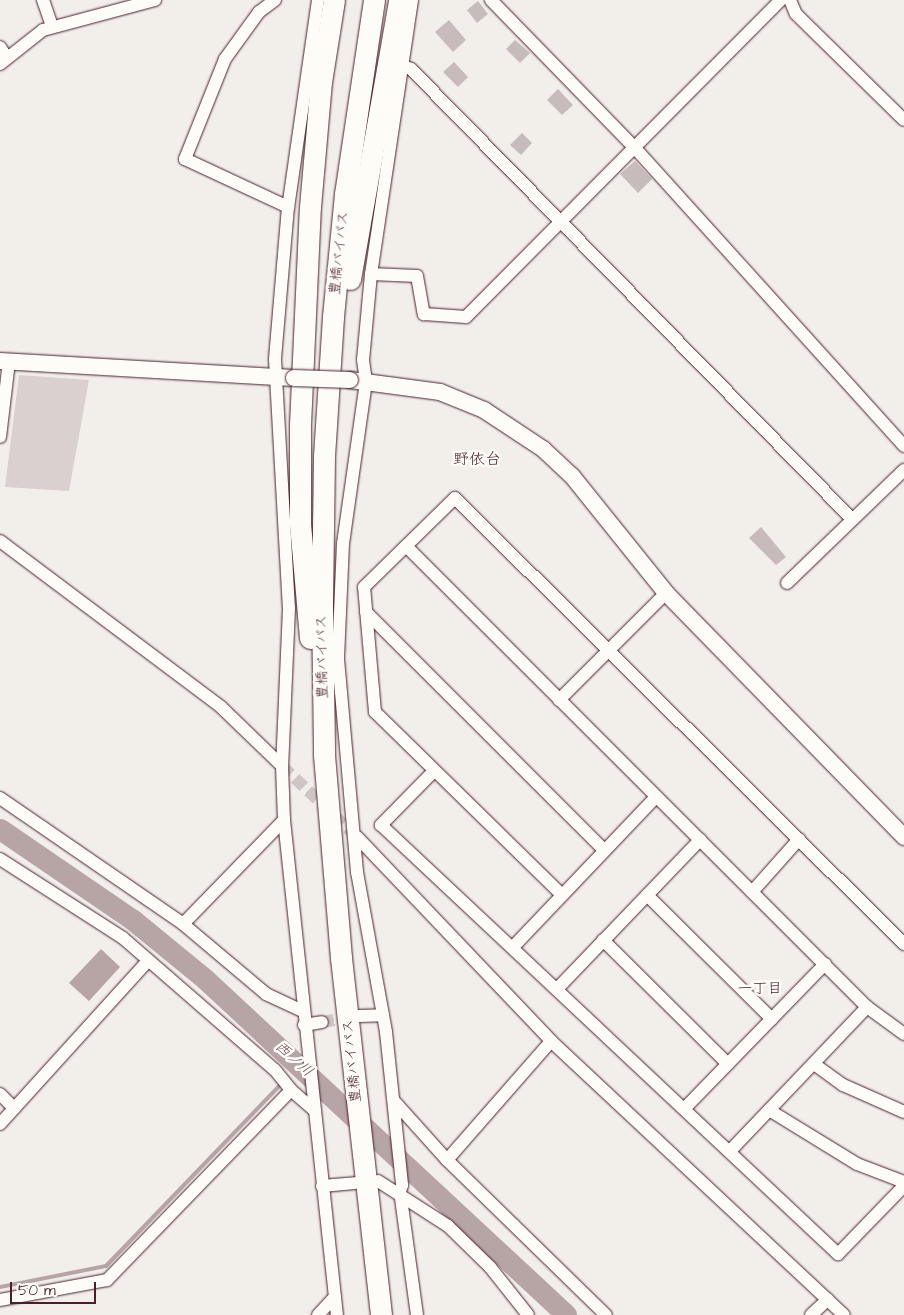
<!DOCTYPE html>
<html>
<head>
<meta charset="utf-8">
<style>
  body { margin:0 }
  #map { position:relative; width:904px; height:1315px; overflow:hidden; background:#f2efeb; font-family:"Architects Daughter","Klee One",sans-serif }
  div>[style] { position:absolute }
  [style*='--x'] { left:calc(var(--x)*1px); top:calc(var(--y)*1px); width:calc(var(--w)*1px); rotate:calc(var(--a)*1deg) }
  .green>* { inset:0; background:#d9d0cf }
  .water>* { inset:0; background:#b7a5a6 }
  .stream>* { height:4px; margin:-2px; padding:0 2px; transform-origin:2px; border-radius:2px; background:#b7a5a6 }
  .river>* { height:21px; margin:-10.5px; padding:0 10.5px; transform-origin:10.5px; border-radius:10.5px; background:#b7a5a6 }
  .building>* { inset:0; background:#c8bbbb }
  .minor-tunnel>* { height:12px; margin-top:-6px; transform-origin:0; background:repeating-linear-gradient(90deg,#d0c5c5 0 12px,transparent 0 18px) }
  .roads { filter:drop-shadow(0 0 1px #4a1f2b) drop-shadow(0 0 1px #4a1f2b) }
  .minor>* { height:12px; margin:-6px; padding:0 6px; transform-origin:6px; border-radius:6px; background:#fdfcf7 }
  .tertiary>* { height:16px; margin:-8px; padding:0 8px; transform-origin:8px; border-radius:8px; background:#fdfcf7 }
  .trunk>* { height:21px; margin:-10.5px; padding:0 10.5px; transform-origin:10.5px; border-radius:10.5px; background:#fdfcf7 }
  .bridges { filter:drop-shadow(0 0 1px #4a1f2b) drop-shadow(0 0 1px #4a1f2b) }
  .tertiary-bridge>* { height:16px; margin:-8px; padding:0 8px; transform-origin:8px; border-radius:8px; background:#fdfcf7 }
  span { translate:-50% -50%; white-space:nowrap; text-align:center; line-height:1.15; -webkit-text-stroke:5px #fdfcf7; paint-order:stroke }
  .street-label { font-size:14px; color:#4a1f2b }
  .neighbourhood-label { font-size:15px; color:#4a1f2b }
  .water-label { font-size:15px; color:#704e56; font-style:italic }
  .quarter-label { font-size:16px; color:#4a1f2b }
  .scale { position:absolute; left:10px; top:1282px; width:86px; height:22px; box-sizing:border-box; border:2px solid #4a1f2b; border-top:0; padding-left:6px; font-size:15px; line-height:18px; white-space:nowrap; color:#4a1f2b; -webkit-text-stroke:4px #fdfcf7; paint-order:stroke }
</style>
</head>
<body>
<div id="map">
  <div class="green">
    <div style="clip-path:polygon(19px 375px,89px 380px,69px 491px,5px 487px)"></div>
  </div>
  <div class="water">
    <div style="clip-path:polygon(101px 949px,120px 967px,89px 1001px,69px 983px)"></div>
  </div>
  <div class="stream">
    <div style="--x:0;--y:1287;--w:108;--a:-11.2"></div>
    <div style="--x:106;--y:1266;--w:250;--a:-46.1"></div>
  </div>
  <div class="river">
    <div style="--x:0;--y:829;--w:161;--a:34.4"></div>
    <div style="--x:133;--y:920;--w:93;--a:39.3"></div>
    <div style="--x:205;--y:979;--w:493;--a:42.9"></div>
  </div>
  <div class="building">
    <div style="clip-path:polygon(478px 1px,488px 14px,477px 23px,467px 10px)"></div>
    <div style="clip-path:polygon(449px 20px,466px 40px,453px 52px,435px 32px)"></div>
    <div style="clip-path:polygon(515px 40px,530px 53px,520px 63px,506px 49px)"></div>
    <div style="clip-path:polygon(454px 62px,468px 77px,458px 87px,443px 72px)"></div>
    <div style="clip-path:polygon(558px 89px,573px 105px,562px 115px,547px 100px)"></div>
    <div style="clip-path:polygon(522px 133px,532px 143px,521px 155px,510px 145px)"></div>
    <div style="clip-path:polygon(635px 161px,652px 179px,638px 193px,620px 174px)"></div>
    <div style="clip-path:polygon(761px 527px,786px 557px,776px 565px,749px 538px)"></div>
  </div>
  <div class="minor-tunnel">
    <div style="--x:282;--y:766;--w:103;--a:43.4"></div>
    <div style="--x:322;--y:1022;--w:32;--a:-9"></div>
  </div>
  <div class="roads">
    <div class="minor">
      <div style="--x:43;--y:0;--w:28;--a:71"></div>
      <div style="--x:275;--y:0;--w:20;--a:143"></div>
      <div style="--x:259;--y:12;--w:58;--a:125.9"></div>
      <div style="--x:225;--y:59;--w:108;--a:111.8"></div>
      <div style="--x:185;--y:159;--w:114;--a:25"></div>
      <div style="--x:318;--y:0;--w:209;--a:98.2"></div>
      <div style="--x:288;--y:207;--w:153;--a:94.9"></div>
      <div style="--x:275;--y:359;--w:249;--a:86.8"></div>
      <div style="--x:289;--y:608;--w:158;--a:92.5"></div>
      <div style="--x:282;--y:766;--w:54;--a:87.9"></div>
      <div style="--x:284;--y:820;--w:498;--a:83.9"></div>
      <div style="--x:412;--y:0;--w:277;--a:98.5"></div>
      <div style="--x:371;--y:274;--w:86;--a:95.3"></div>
      <div style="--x:363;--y:360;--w:22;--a:82"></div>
      <div style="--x:366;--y:382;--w:163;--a:98.1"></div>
      <div style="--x:343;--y:543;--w:116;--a:92.5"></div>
      <div style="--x:338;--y:659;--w:214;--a:84.9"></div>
      <div style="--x:357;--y:872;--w:163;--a:79.7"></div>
      <div style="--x:386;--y:1032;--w:154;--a:84"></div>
      <div style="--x:402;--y:1185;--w:6;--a:108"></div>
      <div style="--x:400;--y:1191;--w:125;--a:82.2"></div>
      <div style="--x:491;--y:0;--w:205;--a:45.8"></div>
      <div style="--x:634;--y:147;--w:403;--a:47.9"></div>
      <div style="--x:790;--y:0;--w:15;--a:67"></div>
      <div style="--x:796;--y:14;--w:151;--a:44.5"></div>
      <div style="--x:0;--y:47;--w:13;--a:58"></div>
      <div style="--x:0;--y:64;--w:55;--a:-38.3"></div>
      <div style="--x:43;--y:30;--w:116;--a:-15"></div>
      <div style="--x:400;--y:65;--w:12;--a:20"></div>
      <div style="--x:411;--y:69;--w:630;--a:45.58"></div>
      <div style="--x:371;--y:274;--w:46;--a:2.5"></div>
      <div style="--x:417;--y:276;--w:39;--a:80"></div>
      <div style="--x:424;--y:314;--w:42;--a:4.1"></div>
      <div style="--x:466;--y:317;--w:447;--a:-45.2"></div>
      <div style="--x:0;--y:437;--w:76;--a:-83.2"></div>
      <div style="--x:0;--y:541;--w:276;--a:36.9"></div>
      <div style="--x:221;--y:707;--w:85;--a:44"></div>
      <div style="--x:406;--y:546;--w:652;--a:45"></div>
      <div style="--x:867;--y:1007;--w:46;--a:36.1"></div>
      <div style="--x:787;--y:583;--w:163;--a:-44"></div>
      <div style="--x:366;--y:612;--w:337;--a:45"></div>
      <div style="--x:559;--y:700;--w:151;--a:-45"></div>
      <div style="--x:434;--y:771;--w:76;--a:134.5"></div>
      <div style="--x:381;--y:825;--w:627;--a:43.19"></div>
      <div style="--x:838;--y:1254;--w:95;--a:-45.9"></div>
      <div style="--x:0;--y:798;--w:222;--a:34.5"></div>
      <div style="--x:183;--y:924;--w:109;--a:40.1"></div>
      <div style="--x:266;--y:994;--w:40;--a:25"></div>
      <div style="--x:357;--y:837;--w:282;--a:46.4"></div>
      <div style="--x:551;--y:1041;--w:401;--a:43.1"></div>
      <div style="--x:0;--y:859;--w:146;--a:32.7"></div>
      <div style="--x:123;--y:938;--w:201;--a:41"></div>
      <div style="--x:275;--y:1070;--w:26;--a:51"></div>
      <div style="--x:291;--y:1090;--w:29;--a:41"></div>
      <div style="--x:752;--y:892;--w:71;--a:-48.4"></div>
      <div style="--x:562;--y:895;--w:262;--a:-135.6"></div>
      <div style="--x:375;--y:712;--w:125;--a:-95"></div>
      <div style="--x:364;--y:587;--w:127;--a:-44.4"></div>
      <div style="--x:455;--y:498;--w:633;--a:44.81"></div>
      <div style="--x:647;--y:895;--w:176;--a:44.8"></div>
      <div style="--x:183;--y:924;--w:145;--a:-45.8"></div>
      <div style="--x:603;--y:940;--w:176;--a:44.8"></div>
      <div style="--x:513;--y:947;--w:207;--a:-46.4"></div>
      <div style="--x:557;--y:989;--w:207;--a:-46.2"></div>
      <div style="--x:359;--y:1016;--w:24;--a:-2"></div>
      <div style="--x:304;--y:1025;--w:18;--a:-9"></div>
      <div style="--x:814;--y:1064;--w:36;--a:36"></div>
      <div style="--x:843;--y:1085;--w:67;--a:23.9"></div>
      <div style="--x:0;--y:1094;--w:20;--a:45"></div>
      <div style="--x:394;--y:1101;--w:79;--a:48.1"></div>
      <div style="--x:447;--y:1160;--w:222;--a:44.3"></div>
      <div style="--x:685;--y:1108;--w:201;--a:-45.8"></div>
      <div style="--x:769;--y:1110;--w:103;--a:31.5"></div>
      <div style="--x:857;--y:1164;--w:50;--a:21"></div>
      <div style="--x:0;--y:1124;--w:219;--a:-47.8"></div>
      <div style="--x:730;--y:1151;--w:199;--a:-46.4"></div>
      <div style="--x:447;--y:1160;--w:158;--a:-48.8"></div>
      <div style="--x:378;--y:1181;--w:83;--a:32.7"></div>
      <div style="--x:448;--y:1226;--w:59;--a:44.3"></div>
      <div style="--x:490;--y:1267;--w:61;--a:51.6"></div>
      <div style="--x:322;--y:1186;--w:33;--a:-5"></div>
      <div style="--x:0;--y:1300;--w:109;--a:-10.6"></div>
      <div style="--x:107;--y:1280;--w:264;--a:-45.9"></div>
      <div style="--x:318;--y:1315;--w:25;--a:-47"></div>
      <div style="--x:811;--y:1315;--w:23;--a:-43"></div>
    </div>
    <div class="tertiary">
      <div style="--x:0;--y:361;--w:294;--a:3.3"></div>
      <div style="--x:350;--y:380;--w:91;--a:7.6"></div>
      <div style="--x:440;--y:392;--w:48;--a:22.2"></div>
      <div style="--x:484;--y:410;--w:71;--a:33.5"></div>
      <div style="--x:543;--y:449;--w:40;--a:43"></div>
      <div style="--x:572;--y:476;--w:150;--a:51.2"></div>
      <div style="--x:666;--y:593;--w:341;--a:45.7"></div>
    </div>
    <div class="trunk">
      <div style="--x:374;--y:0;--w:196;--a:98.5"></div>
      <div style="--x:345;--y:194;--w:124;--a:95.6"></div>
      <div style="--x:333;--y:317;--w:140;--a:93.7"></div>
      <div style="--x:324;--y:457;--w:149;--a:90.8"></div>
      <div style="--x:322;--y:606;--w:149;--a:89.2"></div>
      <div style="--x:324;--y:755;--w:204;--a:85.2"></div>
      <div style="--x:341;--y:958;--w:359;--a:83.6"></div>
      <div style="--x:350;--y:279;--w:283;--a:-80"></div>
      <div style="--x:310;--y:638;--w:114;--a:-95"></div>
      <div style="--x:300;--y:524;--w:99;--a:-90"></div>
      <div style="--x:300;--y:425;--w:218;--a:-87.4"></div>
      <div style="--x:310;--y:207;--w:125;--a:-85"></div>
      <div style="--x:321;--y:82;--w:83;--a:-81"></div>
    </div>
  </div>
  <div class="bridges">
    <div class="tertiary-bridge">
      <div style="--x:294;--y:378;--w:56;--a:2"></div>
    </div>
  </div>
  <div class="street-label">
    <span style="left:339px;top:253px;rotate:-84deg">豊橋バイパス</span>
    <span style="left:322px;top:657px;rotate:-91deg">豊橋バイパス</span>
    <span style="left:352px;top:1061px;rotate:-96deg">豊橋バイパス</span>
  </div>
  <div class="neighbourhood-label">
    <span style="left:760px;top:989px">一丁目</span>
  </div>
  <div class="water-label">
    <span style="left:294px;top:1059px;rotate:42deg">西ノ川</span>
  </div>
  <div class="quarter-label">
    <span style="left:477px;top:459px">野依台</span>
  </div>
  <div class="scale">50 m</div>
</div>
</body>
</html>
